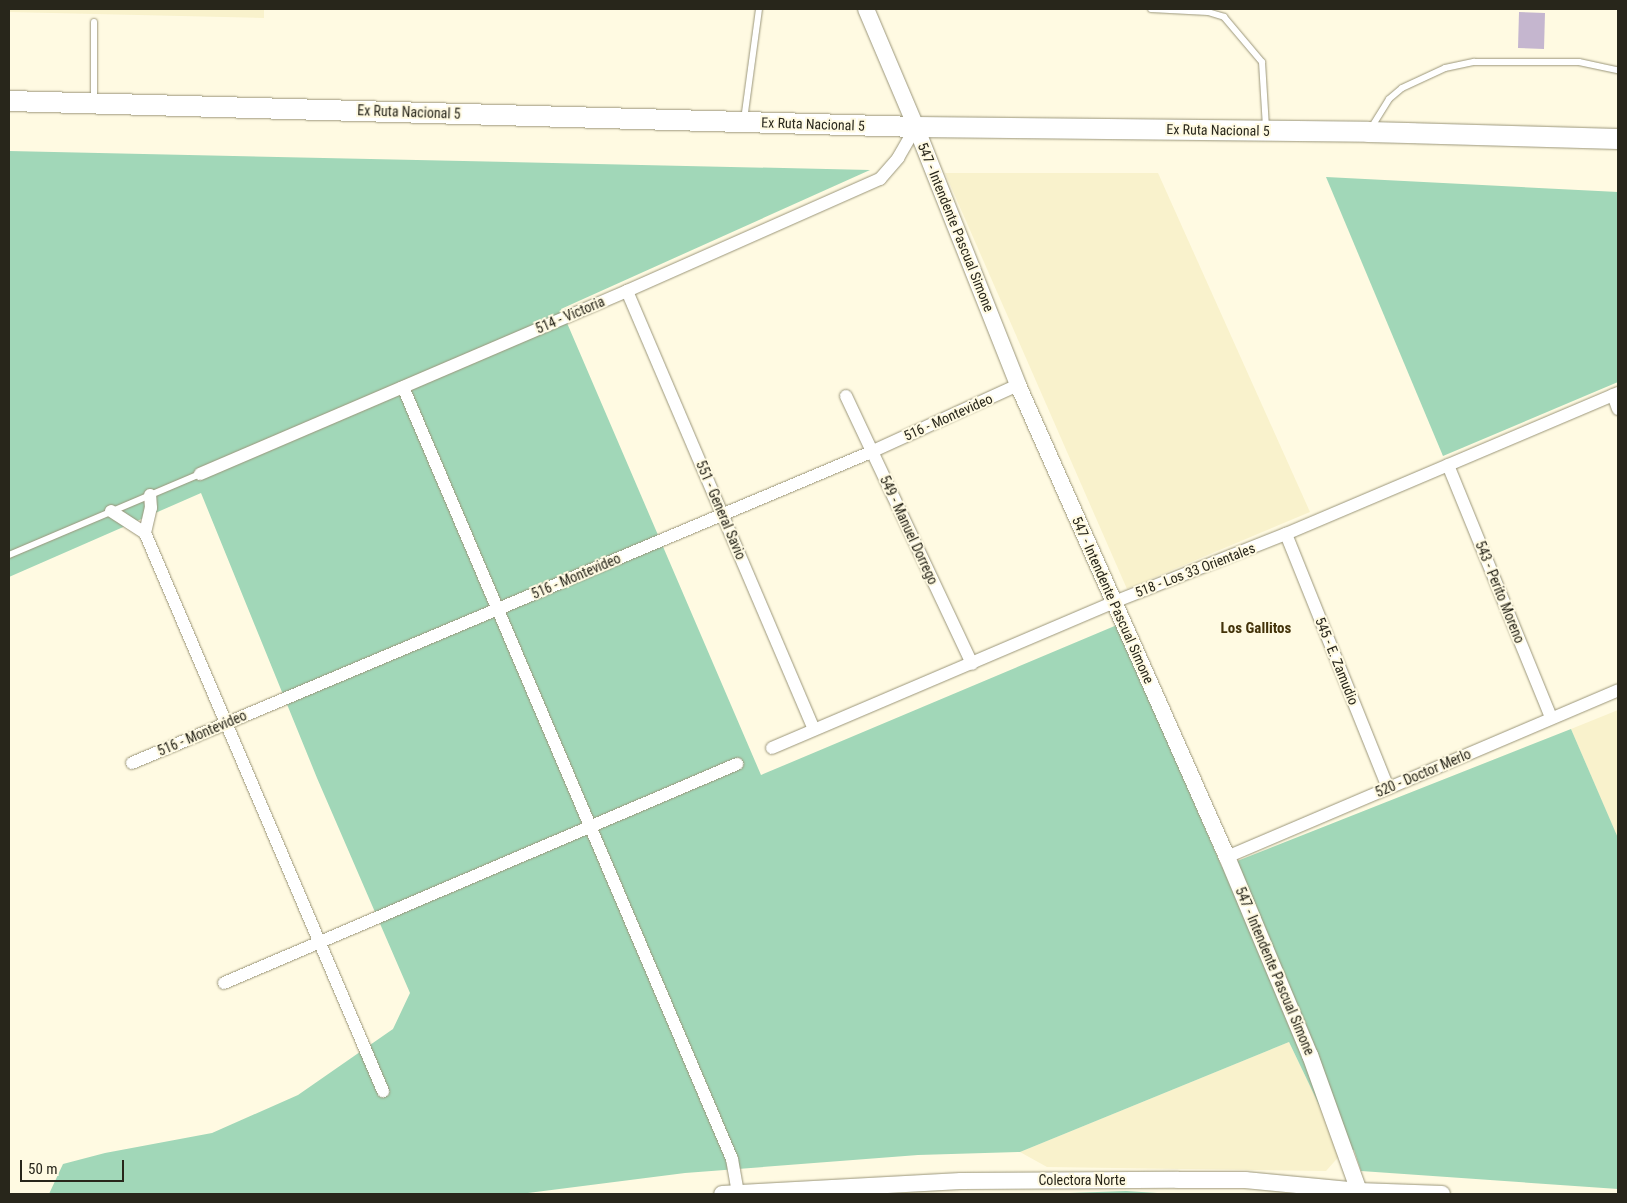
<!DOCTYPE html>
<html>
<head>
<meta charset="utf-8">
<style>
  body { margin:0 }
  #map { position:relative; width:1627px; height:1203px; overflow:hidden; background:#fffae2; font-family:"Roboto Condensed",sans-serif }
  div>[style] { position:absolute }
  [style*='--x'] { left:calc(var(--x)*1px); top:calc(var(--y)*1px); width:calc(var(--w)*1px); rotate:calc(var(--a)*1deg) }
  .built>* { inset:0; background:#f9f2cc }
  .green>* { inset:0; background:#a1d7b8 }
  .building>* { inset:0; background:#c5b6cf }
  .roads { filter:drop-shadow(0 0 1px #9b967a) drop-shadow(0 0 1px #9b967a) }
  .service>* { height:6px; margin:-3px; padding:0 3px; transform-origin:3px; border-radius:3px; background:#fff }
  .minor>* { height:12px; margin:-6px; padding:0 6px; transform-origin:6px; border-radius:6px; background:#fff }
  .tertiary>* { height:16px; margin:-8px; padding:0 8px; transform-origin:8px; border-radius:8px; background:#fff }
  .primary>* { height:20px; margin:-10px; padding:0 10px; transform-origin:10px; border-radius:10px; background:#fff }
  span { translate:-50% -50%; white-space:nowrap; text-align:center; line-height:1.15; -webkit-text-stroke:4px #fffae2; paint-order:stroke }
  .street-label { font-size:14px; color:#28261b }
  .neighbourhood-label { font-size:15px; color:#433209; font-weight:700 }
  .frame { position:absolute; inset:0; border:10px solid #28261b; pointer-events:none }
  .scale { position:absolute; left:20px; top:1160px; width:104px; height:22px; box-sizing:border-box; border:2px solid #28261b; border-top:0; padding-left:6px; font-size:15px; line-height:18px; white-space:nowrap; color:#28261b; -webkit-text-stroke:4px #fffae2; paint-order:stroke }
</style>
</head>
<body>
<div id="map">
  <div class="built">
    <div style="clip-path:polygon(9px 9px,264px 9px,264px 18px,9px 12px)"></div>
    <div style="clip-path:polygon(945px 173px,1158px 173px,1310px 512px,1127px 589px)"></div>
    <div style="clip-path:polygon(1618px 710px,1618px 839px,1571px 729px)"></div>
    <div style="clip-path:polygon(1289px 1042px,1342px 1153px,1326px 1171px,1047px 1167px,1020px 1152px)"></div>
  </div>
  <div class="green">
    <div style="clip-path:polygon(9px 151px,870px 170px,561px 309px,761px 775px,1117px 625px,1222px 867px,1571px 729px,1618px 838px,1618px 1189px,1361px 1171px,1354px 1150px,1342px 1153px,1289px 1042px,1020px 1152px,918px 1155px,685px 1173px,520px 1194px,49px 1194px,63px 1164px,105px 1153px,212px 1133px,298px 1095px,393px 1029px,410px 993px,317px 778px,201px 493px,9px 577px)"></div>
    <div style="clip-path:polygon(1326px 177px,1618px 192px,1618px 382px,1443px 456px)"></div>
    <div style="clip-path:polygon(1126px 1191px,1173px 1194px,1041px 1194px)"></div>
  </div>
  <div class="building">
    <div style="clip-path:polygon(1519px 12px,1545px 13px,1544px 49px,1518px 48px)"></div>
  </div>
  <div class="roads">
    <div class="service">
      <div style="--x:1151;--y:9;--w:57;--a:3"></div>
      <div style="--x:1208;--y:12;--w:17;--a:17"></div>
      <div style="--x:1224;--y:17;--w:59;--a:49.8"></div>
      <div style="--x:1262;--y:62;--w:65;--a:86.5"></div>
      <div style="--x:94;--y:22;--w:80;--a:90"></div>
      <div style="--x:744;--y:120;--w:112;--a:-82.3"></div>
      <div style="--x:1371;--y:128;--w:34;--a:-58"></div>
      <div style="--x:1389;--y:99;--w:17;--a:-40"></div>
      <div style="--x:1402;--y:88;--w:47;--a:-24.9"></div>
      <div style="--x:1445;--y:68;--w:30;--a:-12"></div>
      <div style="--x:1474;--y:62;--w:105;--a:0"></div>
      <div style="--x:1579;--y:62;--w:40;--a:12"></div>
      <div style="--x:9;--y:555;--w:207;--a:-23"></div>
    </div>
    <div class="minor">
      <div style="--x:627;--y:291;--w:476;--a:66.9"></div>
      <div style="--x:403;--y:387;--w:839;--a:66.92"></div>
      <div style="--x:732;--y:1159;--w:35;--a:80"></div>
      <div style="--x:1613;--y:395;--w:15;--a:70"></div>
      <div style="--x:846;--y:396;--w:296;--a:64.8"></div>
      <div style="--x:1448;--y:465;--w:273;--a:67.8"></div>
      <div style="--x:200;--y:474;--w:465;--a:-23.2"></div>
      <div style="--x:627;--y:291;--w:277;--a:-23.9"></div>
      <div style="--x:880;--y:179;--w:28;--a:-49"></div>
      <div style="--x:898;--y:158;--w:36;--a:-60"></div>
      <div style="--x:111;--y:511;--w:40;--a:32.9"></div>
      <div style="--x:145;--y:533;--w:26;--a:-77"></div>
      <div style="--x:151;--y:508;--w:13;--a:-94"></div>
      <div style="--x:145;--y:533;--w:607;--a:66.9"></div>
      <div style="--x:1286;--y:534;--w:274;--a:68.1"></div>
      <div style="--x:772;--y:748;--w:372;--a:-23.1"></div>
      <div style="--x:1114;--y:602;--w:185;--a:-21.6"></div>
      <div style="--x:1286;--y:534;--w:361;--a:-23"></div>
      <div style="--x:132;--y:763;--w:802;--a:-22.82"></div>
      <div style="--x:871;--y:452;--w:162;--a:-24.5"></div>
      <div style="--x:1227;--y:857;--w:425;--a:-23.1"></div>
      <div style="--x:224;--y:983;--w:558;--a:-23.12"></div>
    </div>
    <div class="tertiary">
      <div style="--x:866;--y:9;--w:128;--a:67"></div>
      <div style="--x:916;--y:127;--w:277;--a:68.4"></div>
      <div style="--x:1018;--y:385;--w:516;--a:66.12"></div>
      <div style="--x:1227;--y:857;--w:215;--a:67.3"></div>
      <div style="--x:1310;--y:1055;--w:145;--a:70.2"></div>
      <div style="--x:722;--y:1194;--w:239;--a:-3.1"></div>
      <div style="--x:961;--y:1181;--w:217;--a:-0.3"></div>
      <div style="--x:1178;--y:1180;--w:67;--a:0"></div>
      <div style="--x:1245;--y:1180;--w:115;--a:5.5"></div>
      <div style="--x:1359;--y:1191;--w:83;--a:2.1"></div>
    </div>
    <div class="primary">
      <div style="--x:9;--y:101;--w:907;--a:1.64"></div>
      <div style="--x:916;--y:127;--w:452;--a:0.6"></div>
      <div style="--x:1368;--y:132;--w:250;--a:1.6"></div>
    </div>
  </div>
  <div class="street-label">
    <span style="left:409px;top:112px;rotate:2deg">Ex Ruta Nacional 5</span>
    <span style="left:813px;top:124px;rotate:2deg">Ex Ruta Nacional 5</span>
    <span style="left:1218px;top:130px;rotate:1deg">Ex Ruta Nacional 5</span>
    <span style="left:956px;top:227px;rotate:68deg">547 - Intendente Pascual Simone</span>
    <span style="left:570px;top:315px;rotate:-23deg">514 - Victoria</span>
    <span style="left:948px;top:417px;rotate:-24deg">516 - Montevideo</span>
    <span style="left:721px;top:510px;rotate:67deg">551 - General Savio</span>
    <span style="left:909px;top:530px;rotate:65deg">549 - Manuel Dorrego</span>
    <span style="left:1195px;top:570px;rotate:-21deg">518 - Los 33 Orientales</span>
    <span style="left:576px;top:576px;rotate:-23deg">516 - Montevideo</span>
    <span style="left:1500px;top:592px;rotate:68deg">543 - Perito Moreno</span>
    <span style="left:1113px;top:600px;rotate:66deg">547 - Intendente Pascual Simone</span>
    <span style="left:1337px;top:661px;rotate:68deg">545 - E. Zamudio</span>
    <span style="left:202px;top:733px;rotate:-23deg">516 - Montevideo</span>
    <span style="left:1423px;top:773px;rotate:-23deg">520 - Doctor Merlo</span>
    <span style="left:1275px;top:971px;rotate:67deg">547 - Intendente Pascual Simone</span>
    <span style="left:1082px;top:1180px">Colectora Norte</span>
  </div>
  <div class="neighbourhood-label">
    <span style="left:1256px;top:629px">Los Gallitos</span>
  </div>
  <div class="frame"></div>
  <div class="scale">50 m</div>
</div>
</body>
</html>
